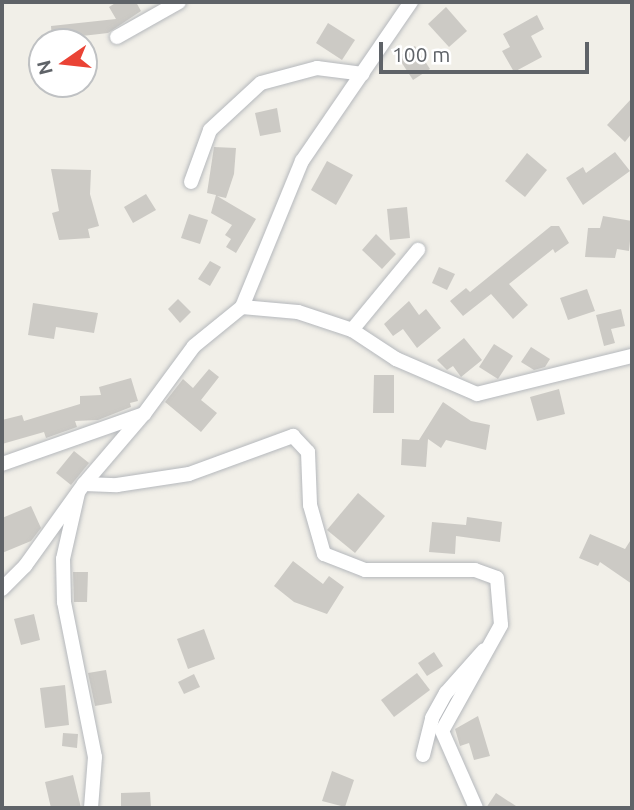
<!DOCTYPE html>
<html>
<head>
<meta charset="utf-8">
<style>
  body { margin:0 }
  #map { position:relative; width:634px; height:810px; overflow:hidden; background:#f1efe8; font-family:Ubuntu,sans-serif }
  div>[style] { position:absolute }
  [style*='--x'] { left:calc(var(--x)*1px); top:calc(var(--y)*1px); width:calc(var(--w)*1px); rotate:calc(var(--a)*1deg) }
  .building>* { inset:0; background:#cccac5 }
  .roads { filter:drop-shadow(0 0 2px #b5b8bc) drop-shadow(0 0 2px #b5b8bc) }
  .minor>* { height:14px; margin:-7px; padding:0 7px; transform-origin:7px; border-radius:7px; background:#fff }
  span { translate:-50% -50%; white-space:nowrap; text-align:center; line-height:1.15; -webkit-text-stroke:6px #fff; paint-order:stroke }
  .frame { position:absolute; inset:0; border:4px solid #5f6368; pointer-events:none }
  .north { position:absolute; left:28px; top:28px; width:70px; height:70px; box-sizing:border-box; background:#fff; border:2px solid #bfc1c3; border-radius:50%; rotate:256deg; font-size:19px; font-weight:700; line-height:28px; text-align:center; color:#5f6368 }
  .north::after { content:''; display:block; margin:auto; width:24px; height:32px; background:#ea4335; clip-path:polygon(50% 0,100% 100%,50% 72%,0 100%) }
  .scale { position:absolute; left:379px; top:42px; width:210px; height:32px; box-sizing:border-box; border:4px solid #5f6368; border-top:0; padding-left:9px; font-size:21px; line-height:24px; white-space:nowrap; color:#5f6368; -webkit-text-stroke:5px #fff; paint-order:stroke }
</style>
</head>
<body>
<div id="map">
  <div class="building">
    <div style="clip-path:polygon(117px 2px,136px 2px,141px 11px,108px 33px,82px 36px,82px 42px,52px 42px,51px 26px,116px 19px,109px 7px)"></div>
    <div style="clip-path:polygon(446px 7px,467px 31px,449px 47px,428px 24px)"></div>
    <div style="clip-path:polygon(537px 15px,544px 29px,531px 36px,542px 57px,514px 72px,502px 51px,510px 47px,503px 34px)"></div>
    <div style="clip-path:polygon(328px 23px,355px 40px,342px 60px,316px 43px)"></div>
    <div style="clip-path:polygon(415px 46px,430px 69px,413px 80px,398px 57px)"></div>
    <div style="clip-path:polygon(632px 98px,632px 133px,625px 142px,607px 125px)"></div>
    <div style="clip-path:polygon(277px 108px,281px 132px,260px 136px,255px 113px)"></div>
    <div style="clip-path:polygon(214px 147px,236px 148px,234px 174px,226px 198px,217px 196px,256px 219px,236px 253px,226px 247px,231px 239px,225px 235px,232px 225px,211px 213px,216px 195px,207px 193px)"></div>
    <div style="clip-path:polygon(615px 152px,630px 171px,583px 205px,566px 178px,583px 167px,586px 173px)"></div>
    <div style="clip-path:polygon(527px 153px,547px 170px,525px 197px,505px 181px)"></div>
    <div style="clip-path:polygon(327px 161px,353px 175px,336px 205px,311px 190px)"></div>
    <div style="clip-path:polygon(51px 169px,91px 170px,90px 194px,99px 226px,88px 229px,90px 238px,59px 240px,52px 213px,59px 211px)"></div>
    <div style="clip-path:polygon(146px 194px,156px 210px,133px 223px,124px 207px)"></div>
    <div style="clip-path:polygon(407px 207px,410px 238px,390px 240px,387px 209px)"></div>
    <div style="clip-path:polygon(189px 214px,208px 220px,200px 244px,181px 238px)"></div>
    <div style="clip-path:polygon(603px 216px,632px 221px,629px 251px,617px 249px,615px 258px,585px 257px,588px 228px,600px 228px)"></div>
    <div style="clip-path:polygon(551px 226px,559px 226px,569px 243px,555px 253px,553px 249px,509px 284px,528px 305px,513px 319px,491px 294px,463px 316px,450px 301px,466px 288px,470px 292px)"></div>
    <div style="clip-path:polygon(376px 234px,396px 254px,382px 269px,362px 250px)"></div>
    <div style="clip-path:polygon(210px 261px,221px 267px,210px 286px,198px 279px)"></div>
    <div style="clip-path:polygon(439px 267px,455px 274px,447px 290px,432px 283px)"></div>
    <div style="clip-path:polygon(587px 289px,595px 311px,568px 320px,560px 298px)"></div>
    <div style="clip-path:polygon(178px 299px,191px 312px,180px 323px,168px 309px)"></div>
    <div style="clip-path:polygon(409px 301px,419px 315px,426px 309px,441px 328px,417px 348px,403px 329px,393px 336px,384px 324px)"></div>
    <div style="clip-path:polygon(33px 303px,98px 313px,94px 333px,56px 327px,54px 339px,28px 335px)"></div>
    <div style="clip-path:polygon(621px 309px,625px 326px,611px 329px,615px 343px,604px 346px,596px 315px)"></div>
    <div style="clip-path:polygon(464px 338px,482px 360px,461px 377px,453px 366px,447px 370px,437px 360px)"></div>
    <div style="clip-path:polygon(494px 344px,513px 356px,498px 379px,479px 367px)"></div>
    <div style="clip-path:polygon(531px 347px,550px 359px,545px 367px,534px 370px,521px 362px)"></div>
    <div style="clip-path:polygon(209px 369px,219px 377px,201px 400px,217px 413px,201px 432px,165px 402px,183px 379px,193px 388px)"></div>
    <div style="clip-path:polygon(374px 375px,394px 375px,394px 413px,373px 413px)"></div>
    <div style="clip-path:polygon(131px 378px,138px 401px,130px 403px,131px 407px,98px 420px,75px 421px,77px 427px,46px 438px,44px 432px,2px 444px,2px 420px,22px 415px,24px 421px,80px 404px,80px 396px,101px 395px,99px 387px)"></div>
    <div style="clip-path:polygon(559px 389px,565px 414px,537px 421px,530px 397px)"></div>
    <div style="clip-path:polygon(443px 402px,471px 421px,490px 425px,486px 450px,446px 440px,441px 448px,428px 439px,426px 467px,401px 465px,402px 439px,419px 440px)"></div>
    <div style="clip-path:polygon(74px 451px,89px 463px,71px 485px,56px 473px)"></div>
    <div style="clip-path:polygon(358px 493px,385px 516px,355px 553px,327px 530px)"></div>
    <div style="clip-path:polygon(31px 506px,41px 528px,31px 541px,2px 553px,2px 518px)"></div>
    <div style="clip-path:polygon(467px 517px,502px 522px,500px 542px,456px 536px,455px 554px,429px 552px,432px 522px,466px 525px)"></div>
    <div style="clip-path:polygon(590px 534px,625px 549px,632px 538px,632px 584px,600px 562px,598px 566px,579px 558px)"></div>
    <div style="clip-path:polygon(293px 561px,323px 584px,329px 576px,344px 587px,327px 614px,294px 602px,274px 586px)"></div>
    <div style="clip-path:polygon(73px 572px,88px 572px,87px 602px,74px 602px)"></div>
    <div style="clip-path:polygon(34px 614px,40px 640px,21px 645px,14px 619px)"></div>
    <div style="clip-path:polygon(204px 629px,215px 659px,188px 669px,177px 639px)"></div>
    <div style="clip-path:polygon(434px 652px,443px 666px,427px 676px,418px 663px)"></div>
    <div style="clip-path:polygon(106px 670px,112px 703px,95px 706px,88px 673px)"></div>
    <div style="clip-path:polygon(417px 673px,430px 690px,394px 717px,381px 700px)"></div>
    <div style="clip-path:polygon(194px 674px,200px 687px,184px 694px,178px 682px)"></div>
    <div style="clip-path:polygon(65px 685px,69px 725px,45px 728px,40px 688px)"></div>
    <div style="clip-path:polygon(478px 716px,490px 756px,474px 760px,469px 743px,460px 746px,455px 729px)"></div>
    <div style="clip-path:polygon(63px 733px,78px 734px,77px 748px,62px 746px)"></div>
    <div style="clip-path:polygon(332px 771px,354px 780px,345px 807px,322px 801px)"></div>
    <div style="clip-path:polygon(73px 775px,81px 808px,51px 808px,45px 782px)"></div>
    <div style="clip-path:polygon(150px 792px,151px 808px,121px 808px,121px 793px)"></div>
    <div style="clip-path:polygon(496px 793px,519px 808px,486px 808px)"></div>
  </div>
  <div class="roads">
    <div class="minor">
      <div style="--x:117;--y:37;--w:71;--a:-29.4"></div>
      <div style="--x:191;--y:182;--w:55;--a:-69.9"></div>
      <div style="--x:210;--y:130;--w:69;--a:-42.7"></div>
      <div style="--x:261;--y:83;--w:58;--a:-15"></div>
      <div style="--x:317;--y:68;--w:46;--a:7.4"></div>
      <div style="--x:242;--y:307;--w:158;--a:-67.7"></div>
      <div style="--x:302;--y:161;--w:193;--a:-55.6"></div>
      <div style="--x:352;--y:330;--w:104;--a:-50.5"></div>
      <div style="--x:2;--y:464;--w:151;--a:-19.4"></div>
      <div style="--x:144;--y:414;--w:84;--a:-53.7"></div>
      <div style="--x:194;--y:346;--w:62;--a:-39.1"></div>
      <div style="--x:242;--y:307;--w:56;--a:5.1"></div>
      <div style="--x:298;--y:312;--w:57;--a:18.4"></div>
      <div style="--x:352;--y:330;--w:53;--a:33.4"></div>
      <div style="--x:396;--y:359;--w:88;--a:23.4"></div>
      <div style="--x:477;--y:394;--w:160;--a:-13.8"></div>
      <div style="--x:84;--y:484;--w:33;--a:2"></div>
      <div style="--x:117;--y:485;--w:73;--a:-8.7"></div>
      <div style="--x:189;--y:474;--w:111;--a:-20.1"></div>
      <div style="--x:293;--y:436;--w:22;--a:47"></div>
      <div style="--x:308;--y:452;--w:53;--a:87.8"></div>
      <div style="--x:310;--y:505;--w:51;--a:74.1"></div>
      <div style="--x:324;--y:554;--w:44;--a:21.3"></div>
      <div style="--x:365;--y:570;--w:110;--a:0"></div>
      <div style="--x:475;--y:570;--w:23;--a:20"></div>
      <div style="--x:497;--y:578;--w:47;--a:85.1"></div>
      <div style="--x:501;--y:625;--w:121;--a:119.1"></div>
      <div style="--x:442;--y:731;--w:84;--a:66.2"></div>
      <div style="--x:78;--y:493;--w:68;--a:102.8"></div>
      <div style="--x:63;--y:559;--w:43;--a:88.7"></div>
      <div style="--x:64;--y:602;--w:158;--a:78.7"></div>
      <div style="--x:95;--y:757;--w:51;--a:94.5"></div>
      <div style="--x:2;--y:589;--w:33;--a:-45"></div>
      <div style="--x:25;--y:566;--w:101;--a:-54.3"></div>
      <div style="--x:84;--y:484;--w:91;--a:-49.5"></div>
      <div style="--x:423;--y:755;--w:38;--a:-76"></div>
      <div style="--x:432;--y:718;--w:29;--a:-61"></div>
      <div style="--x:446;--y:693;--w:57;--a:-48.5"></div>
    </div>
  </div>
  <div class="frame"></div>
  <div class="north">N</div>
  <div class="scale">100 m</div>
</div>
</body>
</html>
